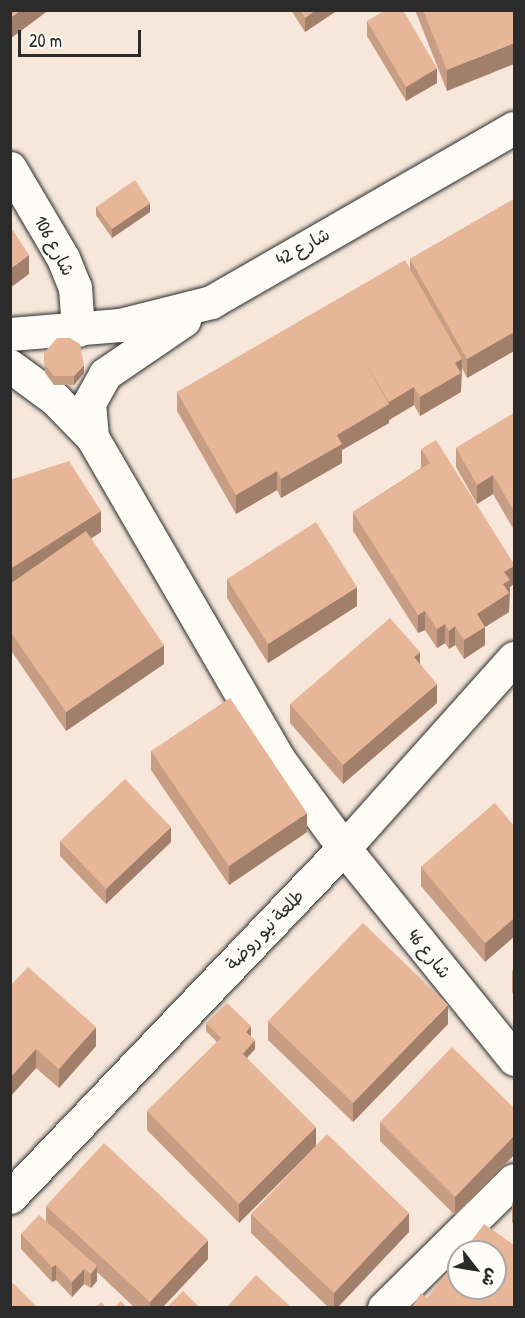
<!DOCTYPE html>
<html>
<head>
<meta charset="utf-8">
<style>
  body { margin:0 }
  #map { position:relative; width:525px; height:1318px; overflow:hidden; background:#f6e7da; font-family:"Patrick Hand","Playpen Sans Arabic",sans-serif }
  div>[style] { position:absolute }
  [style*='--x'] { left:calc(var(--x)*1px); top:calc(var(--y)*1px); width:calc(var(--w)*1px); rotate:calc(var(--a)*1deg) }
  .roads { filter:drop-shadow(0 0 2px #2b2b2b) drop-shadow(0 0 2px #2b2b2b) }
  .street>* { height:33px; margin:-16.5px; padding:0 16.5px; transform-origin:16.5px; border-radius:16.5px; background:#fdfcf7 }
  .wall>* { inset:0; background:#c79d83 }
  .shaded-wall>* { inset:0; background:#a27f6a }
  .building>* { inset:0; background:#e7b698 }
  span { translate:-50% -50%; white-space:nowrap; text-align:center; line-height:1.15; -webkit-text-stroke:4.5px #fdfcf7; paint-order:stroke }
  .street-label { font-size:18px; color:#2b2b2b }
  .frame { position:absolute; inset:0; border:12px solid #2b2b2b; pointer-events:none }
  .north { position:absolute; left:447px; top:1240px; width:60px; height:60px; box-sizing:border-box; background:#fdfcf7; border:2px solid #a9a8a5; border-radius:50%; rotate:121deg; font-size:16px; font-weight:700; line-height:24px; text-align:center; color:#2b2b2b }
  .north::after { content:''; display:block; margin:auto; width:21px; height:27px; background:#2b2b2b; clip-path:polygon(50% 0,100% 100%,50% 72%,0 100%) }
  .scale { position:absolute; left:18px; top:30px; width:123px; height:27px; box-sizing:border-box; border:3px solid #2b2b2b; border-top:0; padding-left:8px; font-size:18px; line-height:21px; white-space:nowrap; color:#2b2b2b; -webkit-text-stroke:4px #fdfcf7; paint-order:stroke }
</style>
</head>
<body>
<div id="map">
  <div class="roads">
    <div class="street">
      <div style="--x:10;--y:168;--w:104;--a:59.5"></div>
      <div style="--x:63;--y:258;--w:31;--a:68"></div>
      <div style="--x:75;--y:287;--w:43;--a:86"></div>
      <div style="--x:10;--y:334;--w:110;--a:-4.7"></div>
      <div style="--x:120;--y:325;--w:94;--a:-14.2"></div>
      <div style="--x:211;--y:302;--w:349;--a:-29.9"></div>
      <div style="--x:10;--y:366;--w:56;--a:36.3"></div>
      <div style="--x:55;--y:399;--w:53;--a:45.8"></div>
      <div style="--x:92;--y:437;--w:375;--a:59.9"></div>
      <div style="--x:280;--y:761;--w:108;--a:53.7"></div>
      <div style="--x:344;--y:848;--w:271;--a:51.1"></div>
      <div style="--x:92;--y:437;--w:34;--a:-95"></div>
      <div style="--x:89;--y:403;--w:33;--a:-61"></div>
      <div style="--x:105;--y:374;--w:96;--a:-34.4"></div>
      <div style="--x:10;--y:1197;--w:483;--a:-46.3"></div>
      <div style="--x:344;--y:848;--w:255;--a:-48.2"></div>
      <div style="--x:384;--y:1308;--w:182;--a:-44.6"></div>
    </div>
  </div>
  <div class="wall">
    <div style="clip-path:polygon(291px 10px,338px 10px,305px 32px)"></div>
    <div style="clip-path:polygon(415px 10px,514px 10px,447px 91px)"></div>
    <div style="clip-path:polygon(367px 21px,437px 83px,406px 101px,367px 36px)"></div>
    <div style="clip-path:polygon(514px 199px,514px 351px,467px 378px,462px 368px,461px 392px,420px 416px,414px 405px,389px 420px,389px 423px,342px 450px,342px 463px,281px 498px,277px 490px,236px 514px,177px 411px,177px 392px,410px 269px,410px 259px)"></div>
    <div style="clip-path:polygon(96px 207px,150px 212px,112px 238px,96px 215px)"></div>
    <div style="clip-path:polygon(44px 353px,84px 373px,74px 385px,54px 385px,45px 373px)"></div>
    <div style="clip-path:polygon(514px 413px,514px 530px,493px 494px,477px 504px,456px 467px,456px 448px)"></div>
    <div style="clip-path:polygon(421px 449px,514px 564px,514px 584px,510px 587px,509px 612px,485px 627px,485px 645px,464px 659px,455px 645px,449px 649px,445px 643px,437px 648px,425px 630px,418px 633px,353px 531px,353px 512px,421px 468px)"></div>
    <div style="clip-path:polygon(10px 480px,101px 532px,91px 538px,164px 664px,66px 731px,10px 649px)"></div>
    <div style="clip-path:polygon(227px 579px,357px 606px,268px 663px,227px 598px)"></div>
    <div style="clip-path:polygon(420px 663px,437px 703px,343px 784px,290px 723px,290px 704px)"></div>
    <div style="clip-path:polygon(151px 751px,307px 832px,229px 885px,151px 770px)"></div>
    <div style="clip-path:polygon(495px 803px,485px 962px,421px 886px,421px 867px)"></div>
    <div style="clip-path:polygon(60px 841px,171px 842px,106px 904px,60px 856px)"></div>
    <div style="clip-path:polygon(514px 969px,514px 995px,512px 992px,512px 971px)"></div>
    <div style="clip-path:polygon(10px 986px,96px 1046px,59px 1088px,36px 1068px,10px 1097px)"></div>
    <div style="clip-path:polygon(268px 1021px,448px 1024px,353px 1122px,268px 1040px)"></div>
    <div style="clip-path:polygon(206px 1023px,251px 1035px,250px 1035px,255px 1049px,247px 1058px,316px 1146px,239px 1223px,147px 1130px,147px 1111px,217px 1042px,206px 1031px)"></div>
    <div style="clip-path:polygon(514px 1108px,514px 1155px,455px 1215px,380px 1141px,380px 1122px)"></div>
    <div style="clip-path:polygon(514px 1201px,514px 1225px,512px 1222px,512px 1203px)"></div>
    <div style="clip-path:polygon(46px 1206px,208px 1259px,162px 1308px,135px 1308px,97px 1272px,97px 1281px,91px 1288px,84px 1284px,72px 1297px,56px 1280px,52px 1282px,21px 1249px,21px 1234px,46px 1222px)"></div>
    <div style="clip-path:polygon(251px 1214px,409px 1232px,337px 1308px,329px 1308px,251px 1233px)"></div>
  </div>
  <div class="shaded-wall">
    <div style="clip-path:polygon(21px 10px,49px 10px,10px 39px,10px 18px)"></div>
    <div style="clip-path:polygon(316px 10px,338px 10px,305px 32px,305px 18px)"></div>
    <div style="clip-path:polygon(514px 43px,514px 64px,447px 91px,447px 70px)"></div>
    <div style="clip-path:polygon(437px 68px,437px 83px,406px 101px,406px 87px)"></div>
    <div style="clip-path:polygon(150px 203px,150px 212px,112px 238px,112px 229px)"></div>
    <div style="clip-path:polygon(29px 255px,29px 274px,10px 288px,10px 269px)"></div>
    <div style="clip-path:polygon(514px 332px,514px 351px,467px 378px,467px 359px)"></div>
    <div style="clip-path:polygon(462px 359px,461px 392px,420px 416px,420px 397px,455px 363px)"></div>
    <div style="clip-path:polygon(84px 365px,84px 373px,74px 385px,74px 376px)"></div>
    <div style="clip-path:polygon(414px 387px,414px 405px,389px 420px,389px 402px)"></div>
    <div style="clip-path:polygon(389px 404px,389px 423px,342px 450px,342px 463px,281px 498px,281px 479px,337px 435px)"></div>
    <div style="clip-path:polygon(277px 471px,277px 490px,236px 514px,236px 495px)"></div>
    <div style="clip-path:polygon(493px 475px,493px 494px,477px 504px,477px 485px)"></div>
    <div style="clip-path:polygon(101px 511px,101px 532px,10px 590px,10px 569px)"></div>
    <div style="clip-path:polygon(514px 566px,514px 584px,510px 587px,509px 612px,485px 627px,485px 645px,464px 659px,464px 640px,477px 614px,504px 572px)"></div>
    <div style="clip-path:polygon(357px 587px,357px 606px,268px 663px,268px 644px)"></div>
    <div style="clip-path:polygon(425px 611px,425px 630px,418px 633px,418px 615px)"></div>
    <div style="clip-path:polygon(445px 624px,445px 643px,437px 648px,437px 629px)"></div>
    <div style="clip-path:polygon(455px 626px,455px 645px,449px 649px,449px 631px)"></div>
    <div style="clip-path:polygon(164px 645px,164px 664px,66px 731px,66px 712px)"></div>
    <div style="clip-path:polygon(420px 652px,420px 671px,414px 657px)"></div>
    <div style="clip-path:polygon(437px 684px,437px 703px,343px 784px,343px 765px)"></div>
    <div style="clip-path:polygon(307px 813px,307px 832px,229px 885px,229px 866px)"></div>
    <div style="clip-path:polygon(171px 827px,171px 842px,106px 904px,106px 889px)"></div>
    <div style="clip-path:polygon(514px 918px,514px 937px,485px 962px,485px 943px)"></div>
    <div style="clip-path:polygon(448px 1005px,448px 1024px,353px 1122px,353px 1103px)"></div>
    <div style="clip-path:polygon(251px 1026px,251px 1035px,246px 1040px,246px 1032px)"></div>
    <div style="clip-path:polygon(96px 1027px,96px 1046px,59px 1088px,59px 1069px)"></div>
    <div style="clip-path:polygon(255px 1040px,255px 1049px,240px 1065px,240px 1056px)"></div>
    <div style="clip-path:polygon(36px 1049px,36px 1068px,10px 1097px,10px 1078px)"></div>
    <div style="clip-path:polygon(316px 1127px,316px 1146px,239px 1223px,239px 1204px)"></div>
    <div style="clip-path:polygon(514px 1136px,514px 1155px,455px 1215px,455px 1197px)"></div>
    <div style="clip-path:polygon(409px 1213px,409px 1232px,337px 1308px,334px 1308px,334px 1293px)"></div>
    <div style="clip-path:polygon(208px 1240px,208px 1259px,162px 1308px,150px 1308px,150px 1302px)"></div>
    <div style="clip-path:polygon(56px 1265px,56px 1280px,52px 1282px,52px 1267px)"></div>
    <div style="clip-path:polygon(97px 1266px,97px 1281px,91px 1288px,91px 1274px)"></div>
    <div style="clip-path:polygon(84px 1269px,84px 1284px,72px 1297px,72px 1282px)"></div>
  </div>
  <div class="building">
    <div style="clip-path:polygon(10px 10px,21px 10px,10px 18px)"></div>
    <div style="clip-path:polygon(301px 10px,316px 10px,305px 18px)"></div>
    <div style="clip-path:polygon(385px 10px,403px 10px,437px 68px,406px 87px,367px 21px)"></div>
    <div style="clip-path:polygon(423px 10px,514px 10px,514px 43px,447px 70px)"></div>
    <div style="clip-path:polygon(135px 180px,150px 203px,112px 229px,96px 207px)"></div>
    <div style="clip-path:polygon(514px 199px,514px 332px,467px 359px,410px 259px)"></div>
    <div style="clip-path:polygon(10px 226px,29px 255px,10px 269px)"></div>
    <div style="clip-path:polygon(405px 260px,462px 359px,455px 363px,461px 373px,420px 397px,414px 387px,389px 402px,363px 359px,389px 404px,337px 435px,342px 444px,281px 479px,277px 471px,236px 495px,177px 392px)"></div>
    <div style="clip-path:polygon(57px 338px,70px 338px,80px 344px,84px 365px,74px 376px,54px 376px,45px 365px,44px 353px)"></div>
    <div style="clip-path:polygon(514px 413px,514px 511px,493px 475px,477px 485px,456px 448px)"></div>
    <div style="clip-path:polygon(436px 440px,514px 564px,514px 566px,504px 572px,510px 580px,503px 584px,509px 593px,477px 614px,485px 627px,464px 640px,455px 626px,449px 631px,445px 624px,437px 629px,425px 611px,418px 615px,353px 512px,430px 463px,421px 449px)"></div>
    <div style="clip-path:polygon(69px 461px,101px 511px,10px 569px,10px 480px)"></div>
    <div style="clip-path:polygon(316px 522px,357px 587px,268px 644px,227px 579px)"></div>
    <div style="clip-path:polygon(86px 531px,164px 645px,66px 712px,10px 631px,10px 584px)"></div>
    <div style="clip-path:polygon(390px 618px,420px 652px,414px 657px,437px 684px,343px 765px,290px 704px)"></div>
    <div style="clip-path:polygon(230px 698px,307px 813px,229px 866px,151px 751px)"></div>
    <div style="clip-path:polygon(125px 779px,171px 827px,106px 889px,60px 841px)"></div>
    <div style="clip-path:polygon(495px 803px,514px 826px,514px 918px,485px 943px,421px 867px)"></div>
    <div style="clip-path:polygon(363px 923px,448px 1005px,353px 1103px,268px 1021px)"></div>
    <div style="clip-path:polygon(28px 967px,96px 1027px,59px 1069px,36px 1049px,10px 1078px,10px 986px)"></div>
    <div style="clip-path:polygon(227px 1003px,251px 1026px,246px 1032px,255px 1040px,243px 1054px,224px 1035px,221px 1038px,206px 1023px)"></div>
    <div style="clip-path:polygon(224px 1035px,316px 1127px,239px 1204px,147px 1111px)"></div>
    <div style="clip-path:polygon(452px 1047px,514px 1108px,514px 1136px,455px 1197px,380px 1122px)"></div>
    <div style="clip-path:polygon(327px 1134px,409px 1213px,334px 1293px,251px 1214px)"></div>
    <div style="clip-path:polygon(104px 1143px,208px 1240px,150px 1302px,46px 1206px)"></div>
    <div style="clip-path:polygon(39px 1215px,97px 1266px,91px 1274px,84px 1269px,72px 1282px,56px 1265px,52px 1267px,21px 1234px)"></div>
    <div style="clip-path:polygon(484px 1224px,514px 1245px,514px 1308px,411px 1308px,421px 1293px,427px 1298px,459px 1257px,459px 1288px,495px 1288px,495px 1252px,463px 1252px)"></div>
    <div style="clip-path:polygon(256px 1275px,292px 1308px,226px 1308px)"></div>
    <div style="clip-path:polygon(13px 1283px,38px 1308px,10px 1308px,10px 1286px)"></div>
    <div style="clip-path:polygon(183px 1291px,200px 1308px,166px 1308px)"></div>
    <div style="clip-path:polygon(121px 1301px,127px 1308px,114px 1308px)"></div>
    <div style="clip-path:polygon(101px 1302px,107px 1308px,95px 1308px)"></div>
  </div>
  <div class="street-label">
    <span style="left:54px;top:246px;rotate:62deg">شارع 106</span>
    <span style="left:303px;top:247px;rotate:-29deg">شارع 42</span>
    <span style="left:265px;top:930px;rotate:-46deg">طلعة نيو روضة</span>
    <span style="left:429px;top:954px;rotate:51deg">شارع 46</span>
  </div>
  <div class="frame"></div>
  <div class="north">ش</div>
  <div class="scale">20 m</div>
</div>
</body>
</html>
